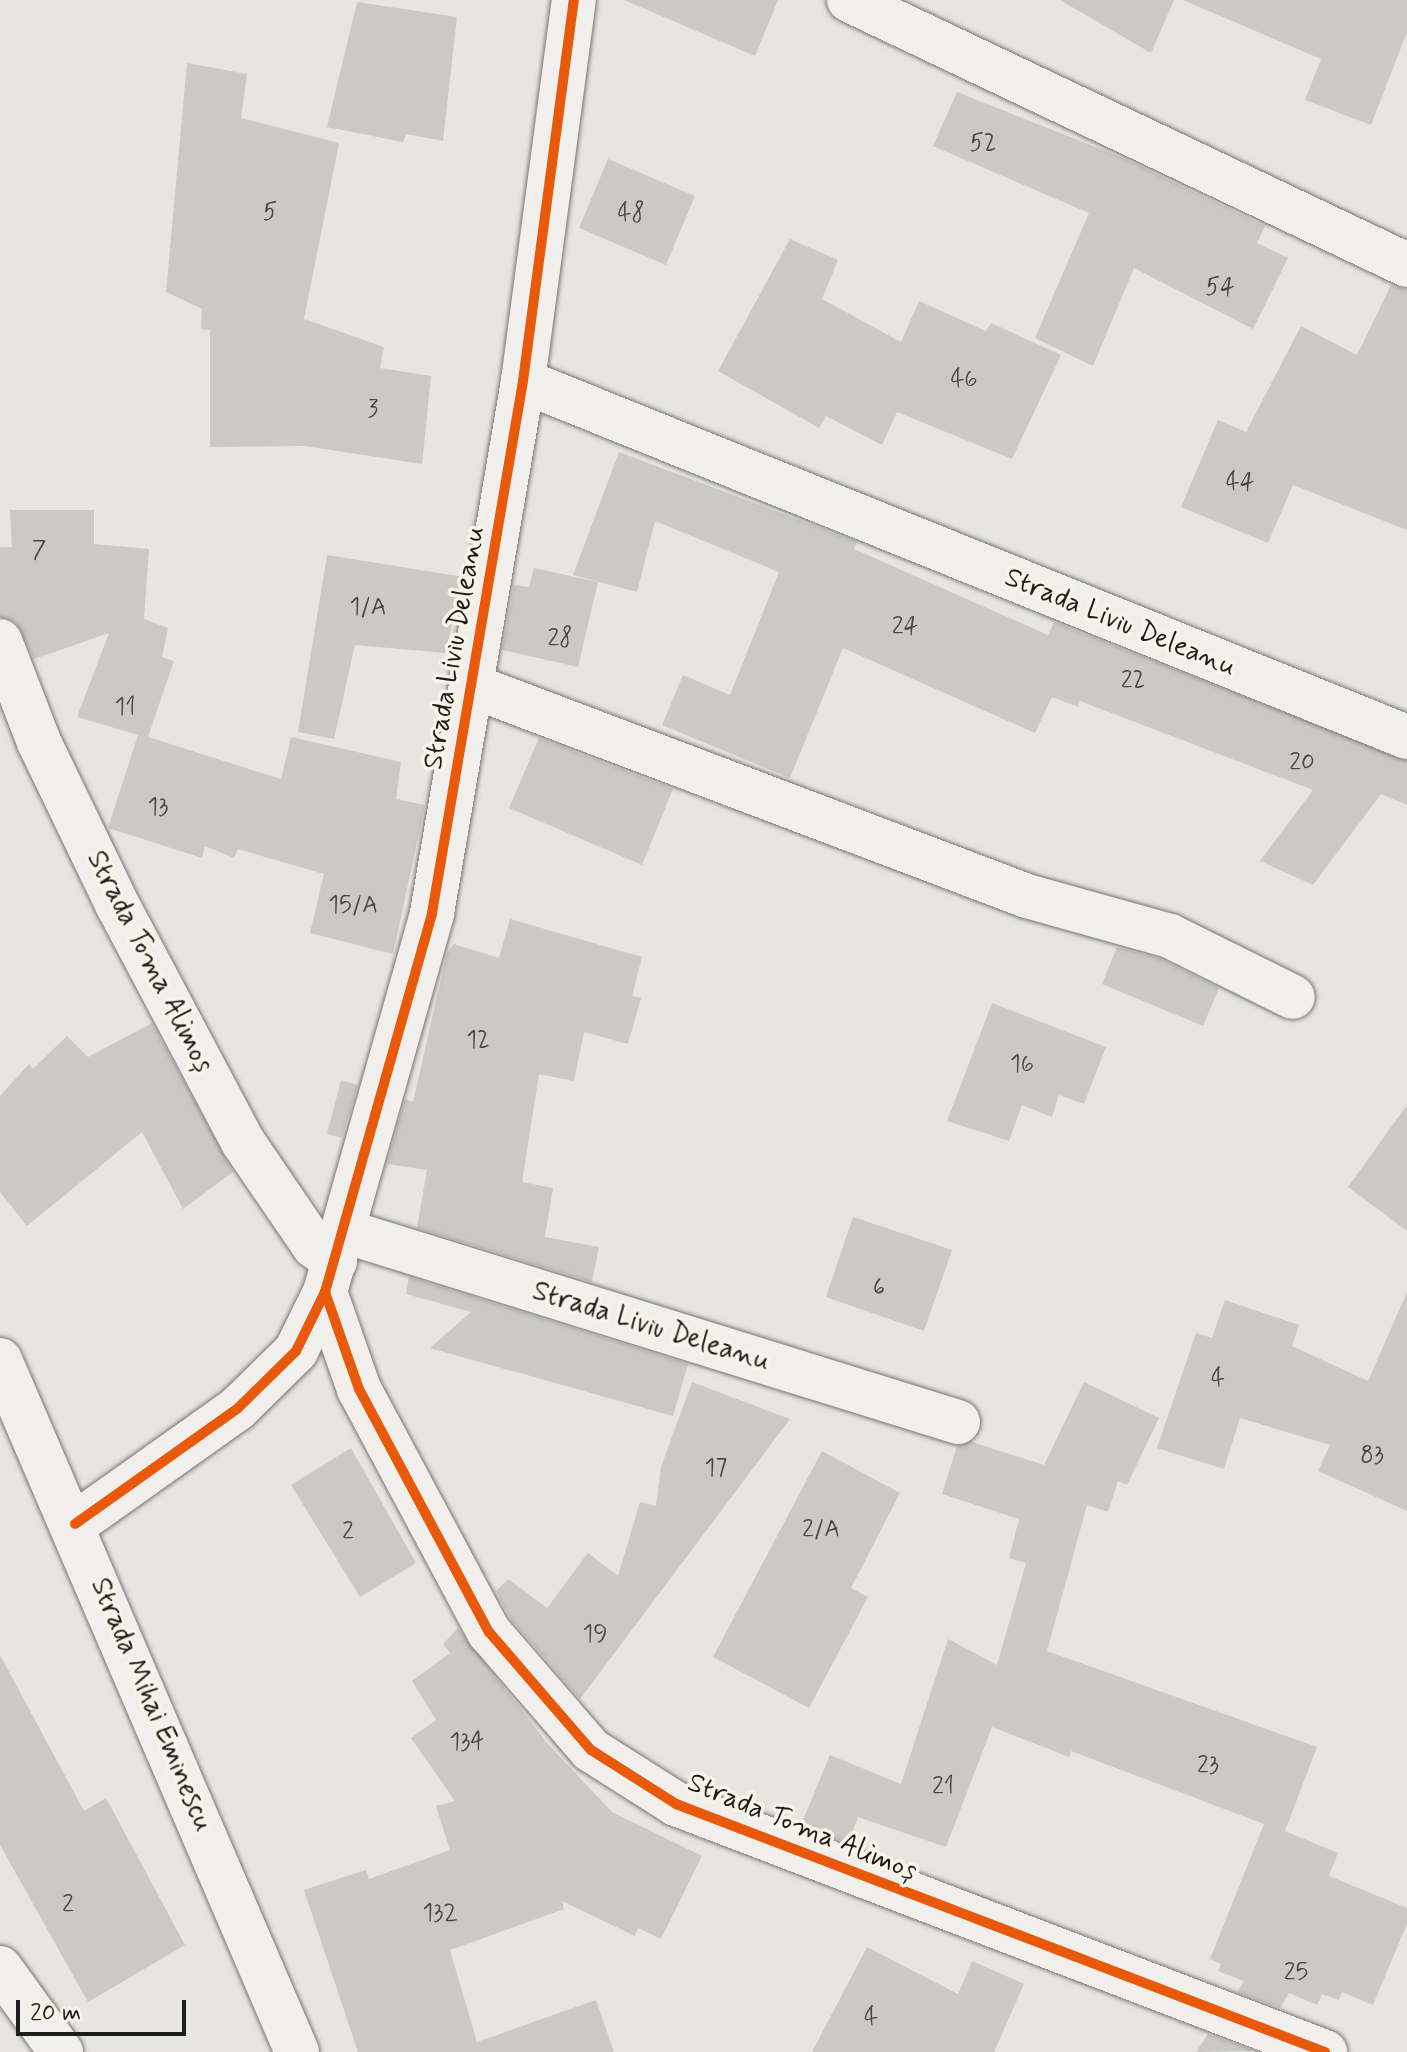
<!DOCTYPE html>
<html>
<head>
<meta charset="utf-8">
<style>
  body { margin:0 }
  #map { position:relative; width:1407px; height:2052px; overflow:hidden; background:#e6e5e0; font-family:Mynerve,sans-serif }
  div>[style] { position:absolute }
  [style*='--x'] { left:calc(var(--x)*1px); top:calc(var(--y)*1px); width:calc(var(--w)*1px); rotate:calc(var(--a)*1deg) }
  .building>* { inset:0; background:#cac9c5 }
  .roads { filter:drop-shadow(0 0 2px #777674) drop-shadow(0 0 2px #777674) }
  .street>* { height:44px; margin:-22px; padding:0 22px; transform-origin:22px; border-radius:22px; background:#f0efeb }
  .secondary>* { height:44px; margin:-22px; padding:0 22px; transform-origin:22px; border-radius:22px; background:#f0efeb }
  .cycleway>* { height:10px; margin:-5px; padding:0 5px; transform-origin:5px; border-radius:5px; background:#e8590c }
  span { translate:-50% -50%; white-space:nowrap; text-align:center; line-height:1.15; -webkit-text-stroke:7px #f7f3e8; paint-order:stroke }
  .number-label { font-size:24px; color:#484746 }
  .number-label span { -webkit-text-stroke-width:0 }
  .street-label { font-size:28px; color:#1c1c1c }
  .scale { position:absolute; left:16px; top:2000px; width:170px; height:36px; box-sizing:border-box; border:4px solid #1c1c1c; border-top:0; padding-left:10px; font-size:24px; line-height:28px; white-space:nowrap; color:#1c1c1c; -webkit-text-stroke:6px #f7f3e8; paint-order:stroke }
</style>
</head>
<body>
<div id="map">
  <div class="building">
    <div style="clip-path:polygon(624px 0,778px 0,755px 56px)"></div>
    <div style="clip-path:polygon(1060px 0,1174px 0,1151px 53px)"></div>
    <div style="clip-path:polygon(1183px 0,1407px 0,1407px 32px,1371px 125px,1305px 100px,1321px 59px)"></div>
    <div style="clip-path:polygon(357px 2px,457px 17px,443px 141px,406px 134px,403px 142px,327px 127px)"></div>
    <div style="clip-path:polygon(187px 63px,247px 74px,241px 118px,339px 143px,304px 319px,384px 347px,380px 368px,431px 376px,422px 464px,305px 446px,210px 447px,210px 330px,201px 329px,202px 309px,166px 292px)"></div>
    <div style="clip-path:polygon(957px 92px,1121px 157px,1265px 226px,1257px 243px,1288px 258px,1253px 329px,1134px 268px,1093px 366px,1035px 338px,1089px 213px,933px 146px)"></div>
    <div style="clip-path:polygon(608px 159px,695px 196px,666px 265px,579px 228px)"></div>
    <div style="clip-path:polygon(790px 239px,838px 260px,822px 299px,901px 342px,919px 301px,986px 331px,991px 323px,1061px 355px,1012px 459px,897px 412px,882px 445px,826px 416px,819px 428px,718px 371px)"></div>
    <div style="clip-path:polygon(1391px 285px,1407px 290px,1407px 530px,1293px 485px,1268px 543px,1181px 507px,1218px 420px,1246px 432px,1301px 326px,1357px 355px)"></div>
    <div style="clip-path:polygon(619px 452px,857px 542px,854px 549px,1048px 635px,1054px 622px,1407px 761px,1407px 805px,1381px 794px,1313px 885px,1260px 861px,1313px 790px,1080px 701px,1078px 707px,1052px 697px,1035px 733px,843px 648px,790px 778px,662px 725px,683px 675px,730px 695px,779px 572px,655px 521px,637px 592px,573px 575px)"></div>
    <div style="clip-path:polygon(10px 510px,94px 510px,94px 544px,149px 549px,144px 619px,168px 628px,162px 657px,174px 661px,148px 737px,281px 779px,291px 737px,401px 762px,396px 799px,425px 805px,393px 954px,310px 933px,324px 874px,238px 849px,234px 858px,205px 846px,202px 858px,108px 828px,138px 735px,77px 717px,109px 633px,34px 659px,16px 622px,0 617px,0 547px,12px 547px)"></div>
    <div style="clip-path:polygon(327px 555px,464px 577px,445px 653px,355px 645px,334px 739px,298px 732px)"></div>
    <div style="clip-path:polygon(534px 568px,598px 582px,578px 667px,502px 650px,514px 585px,529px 587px)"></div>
    <div style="clip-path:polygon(539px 738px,673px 789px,642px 865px,509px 808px)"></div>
    <div style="clip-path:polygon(510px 919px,642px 957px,632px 996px,641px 998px,628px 1044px,584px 1032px,574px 1081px,539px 1074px,522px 1182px,553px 1188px,545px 1237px,599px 1247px,592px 1282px,417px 1228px,427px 1170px,387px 1164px,405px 1099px,413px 1102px,447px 953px,454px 944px,499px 958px)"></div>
    <div style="clip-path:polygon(1117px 947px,1161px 959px,1219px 988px,1203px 1026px,1102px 984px)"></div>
    <div style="clip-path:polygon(992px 1003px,1106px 1047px,1084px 1104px,1059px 1095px,1052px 1117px,1022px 1105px,1009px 1141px,947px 1121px)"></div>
    <div style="clip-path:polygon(152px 1023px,233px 1172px,183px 1209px,142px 1132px,27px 1226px,0 1192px,0 1096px,29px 1064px,33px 1069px,67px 1036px,88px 1057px)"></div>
    <div style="clip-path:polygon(341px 1080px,358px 1085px,342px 1138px,327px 1134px)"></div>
    <div style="clip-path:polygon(1407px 1105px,1407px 1231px,1348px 1187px)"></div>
    <div style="clip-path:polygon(853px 1217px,952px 1250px,924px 1331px,826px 1297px)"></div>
    <div style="clip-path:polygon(409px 1277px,688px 1364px,673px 1416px,430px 1348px,471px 1312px,406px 1294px)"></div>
    <div style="clip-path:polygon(1407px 1292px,1407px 1511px,1318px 1471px,1330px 1445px,1240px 1418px,1224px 1469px,1157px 1448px,1196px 1333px,1212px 1338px,1225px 1300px,1299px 1325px,1292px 1346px,1368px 1381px)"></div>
    <div style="clip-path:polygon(692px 1382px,790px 1419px,580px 1699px,510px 1618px,496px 1591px,508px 1579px,547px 1608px,588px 1553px,618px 1576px,640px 1502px,656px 1506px,661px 1467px)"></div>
    <div style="clip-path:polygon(1084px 1382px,1159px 1418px,1127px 1485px,1118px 1481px,1108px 1512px,1087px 1505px,1047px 1651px,1317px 1747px,1285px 1831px,1338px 1853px,1329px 1876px,1407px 1908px,1407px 1924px,1373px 2005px,1342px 1992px,1339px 2000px,1322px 1994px,1317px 2005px,1289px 1993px,1280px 2008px,1237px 1992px,1244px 1981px,1218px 1971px,1221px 1964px,1210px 1959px,1264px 1824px,1071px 1751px,1069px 1757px,992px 1727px,946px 1847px,858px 1817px,848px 1843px,801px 1825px,830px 1755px,901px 1784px,948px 1639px,997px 1665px,1026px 1563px,1009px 1558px,1019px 1519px,942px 1494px,957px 1446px,972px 1442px,1044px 1465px)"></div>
    <div style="clip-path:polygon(351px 1448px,416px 1563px,360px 1597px,291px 1485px)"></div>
    <div style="clip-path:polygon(822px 1451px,900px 1493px,851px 1588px,868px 1597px,809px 1708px,713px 1657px)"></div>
    <div style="clip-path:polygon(458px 1628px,547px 1743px,612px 1812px,702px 1856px,661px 1939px,638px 1928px,635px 1936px,562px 1901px,564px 1909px,450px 1950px,477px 2042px,596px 2000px,614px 2052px,358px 2052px,304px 1890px,366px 1870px,369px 1879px,450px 1850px,436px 1806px,455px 1801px,411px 1738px,436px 1720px,412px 1681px,450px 1653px,443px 1644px)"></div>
    <div style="clip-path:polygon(0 1655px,84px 1811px,106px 1798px,185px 1945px,88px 2002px,0 1845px)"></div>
    <div style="clip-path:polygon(867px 1947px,958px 1994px,972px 1961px,1024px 1984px,994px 2052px,812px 2052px)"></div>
    <div style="clip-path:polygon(1208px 2034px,1254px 2051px,1196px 2052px)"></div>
  </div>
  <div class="roads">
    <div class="street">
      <div style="--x:849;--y:0;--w:618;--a:25.4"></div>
      <div style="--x:523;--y:381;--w:953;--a:21.94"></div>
      <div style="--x:0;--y:641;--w:108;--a:68.9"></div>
      <div style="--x:39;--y:742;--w:182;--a:64.3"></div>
      <div style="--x:118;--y:906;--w:267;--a:62.1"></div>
      <div style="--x:243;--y:1142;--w:126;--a:55.7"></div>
      <div style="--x:314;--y:1246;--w:26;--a:36"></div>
      <div style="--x:475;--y:687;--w:590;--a:20.74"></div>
      <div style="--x:1027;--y:896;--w:148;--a:15.6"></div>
      <div style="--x:1170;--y:936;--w:137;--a:26.4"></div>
      <div style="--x:344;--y:1231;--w:643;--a:17.28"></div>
      <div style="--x:325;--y:1292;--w:103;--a:70.7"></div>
      <div style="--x:359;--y:1389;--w:276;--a:61.9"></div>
      <div style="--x:489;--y:1632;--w:156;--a:49.2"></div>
      <div style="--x:591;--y:1750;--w:101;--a:32.4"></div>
      <div style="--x:676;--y:1804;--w:695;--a:20.91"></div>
      <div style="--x:75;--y:1524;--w:199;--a:-35.4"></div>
      <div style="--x:237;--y:1409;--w:83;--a:-44.5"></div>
      <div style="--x:296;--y:1351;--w:66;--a:-63.8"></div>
      <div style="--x:325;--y:1292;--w:394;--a:-74.2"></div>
      <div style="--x:432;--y:913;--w:540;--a:-80.29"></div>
      <div style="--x:523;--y:381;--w:384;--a:-82.4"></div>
      <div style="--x:0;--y:1968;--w:104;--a:54"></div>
    </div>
    <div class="secondary">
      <div style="--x:0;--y:1360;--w:753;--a:66.77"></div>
    </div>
  </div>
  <div class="cycleway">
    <div style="--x:325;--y:1292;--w:103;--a:70.7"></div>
    <div style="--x:359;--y:1389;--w:276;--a:61.9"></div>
    <div style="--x:489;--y:1632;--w:156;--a:49.2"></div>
    <div style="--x:591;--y:1750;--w:101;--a:32.4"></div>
    <div style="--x:676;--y:1804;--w:695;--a:20.91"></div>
    <div style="--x:75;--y:1524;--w:199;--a:-35.4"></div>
    <div style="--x:237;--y:1409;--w:83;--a:-44.5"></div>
    <div style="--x:296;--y:1351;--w:66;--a:-63.8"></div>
    <div style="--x:325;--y:1292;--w:394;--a:-74.2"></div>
    <div style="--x:432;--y:913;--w:540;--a:-80.29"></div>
    <div style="--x:523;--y:381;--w:384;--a:-82.4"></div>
  </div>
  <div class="number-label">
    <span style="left:983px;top:144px">52</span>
    <span style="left:270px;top:213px">5</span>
    <span style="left:631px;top:214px">48</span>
    <span style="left:1220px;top:288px">54</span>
    <span style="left:964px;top:380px">46</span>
    <span style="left:373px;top:410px">3</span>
    <span style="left:1240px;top:483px">44</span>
    <span style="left:39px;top:551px">7</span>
    <span style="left:368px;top:608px">1/A</span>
    <span style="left:905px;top:627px">24</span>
    <span style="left:560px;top:639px">28</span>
    <span style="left:1133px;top:681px">22</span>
    <span style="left:125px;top:708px">11</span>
    <span style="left:1302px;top:763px">20</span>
    <span style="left:158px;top:808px">13</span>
    <span style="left:353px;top:906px">15/A</span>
    <span style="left:478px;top:1041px">12</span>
    <span style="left:1022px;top:1065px">16</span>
    <span style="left:879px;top:1288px">6</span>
    <span style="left:1218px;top:1379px">4</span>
    <span style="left:1372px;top:1456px">83</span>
    <span style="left:716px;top:1469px">17</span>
    <span style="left:821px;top:1530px">2/A</span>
    <span style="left:348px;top:1532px">2</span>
    <span style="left:595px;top:1635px">19</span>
    <span style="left:467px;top:1743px">134</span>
    <span style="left:1208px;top:1766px">23</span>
    <span style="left:943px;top:1787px">21</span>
    <span style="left:68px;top:1905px">2</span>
    <span style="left:440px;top:1914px">132</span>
    <span style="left:1296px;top:1973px">25</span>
    <span style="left:871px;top:2018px">4</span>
  </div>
  <div class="street-label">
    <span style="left:1120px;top:623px;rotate:22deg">Strada Liviu Deleanu</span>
    <span style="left:455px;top:648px;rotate:-80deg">Strada Liviu Deleanu</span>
    <span style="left:149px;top:962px;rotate:63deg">Strada Toma Alimoș</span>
    <span style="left:651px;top:1327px;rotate:17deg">Strada Liviu Deleanu</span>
    <span style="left:151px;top:1705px;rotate:67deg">Strada Mihai Eminescu</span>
    <span style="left:802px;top:1828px;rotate:22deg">Strada Toma Alimoș</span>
  </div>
  <div class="scale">20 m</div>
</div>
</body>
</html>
